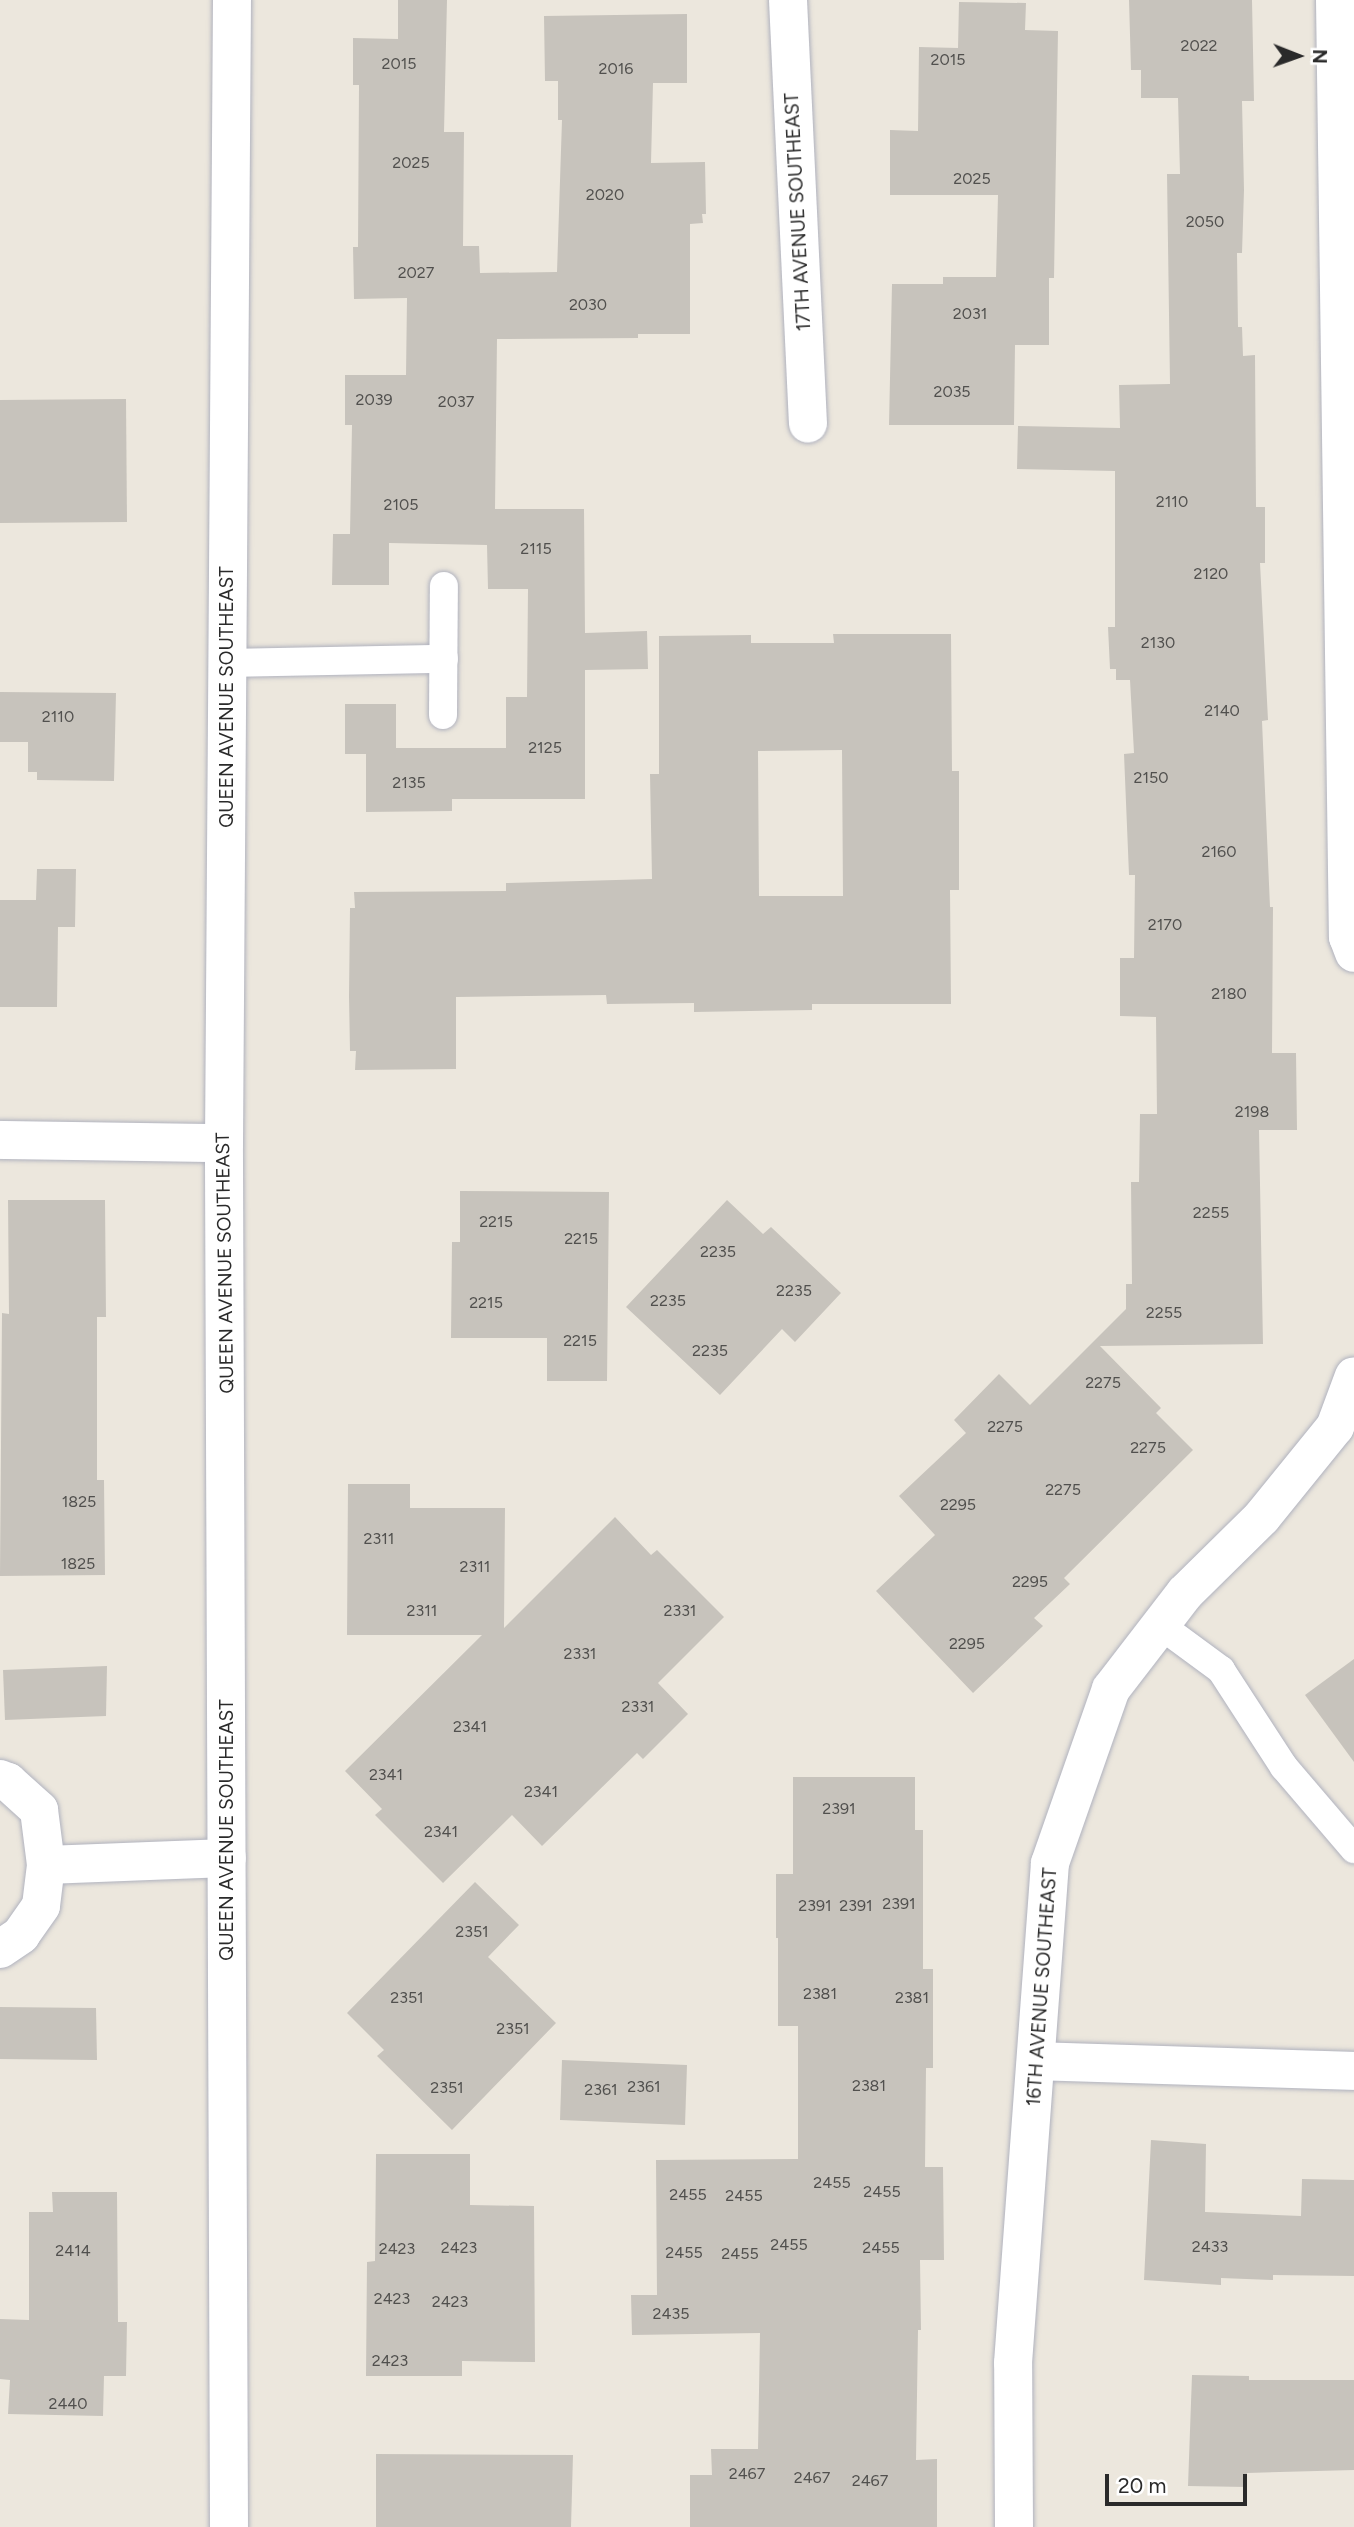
<!DOCTYPE html>
<html>
<head>
<meta charset="utf-8">
<style>
  body { margin:0 }
  #map { position:relative; width:1354px; height:2527px; overflow:hidden; background:#ece7dd; font-family:Figtree,sans-serif }
  div>[style] { position:absolute }
  [style*='--x'] { left:calc(var(--x)*1px); top:calc(var(--y)*1px); width:calc(var(--w)*1px); rotate:calc(var(--a)*1deg) }
  .building>* { inset:0; background:#c7c3bc }
  .roads { filter:drop-shadow(0 0 2px #b0b2be) drop-shadow(0 0 2px #b0b2be) }
  .lane>* { height:28px; margin:-14px; padding:0 14px; transform-origin:14px; border-radius:14px; background:#fff }
  .street>* { height:38px; margin:-19px; padding:0 19px; transform-origin:19px; border-radius:19px; background:#fff }
  .secondary>* { height:38px; margin:-19px; padding:0 19px; transform-origin:19px; border-radius:19px; background:#fff }
  span { translate:-50% -50%; white-space:nowrap; text-align:center; line-height:1.15; -webkit-text-stroke:5px #fff; paint-order:stroke }
  .number-label { font-size:16px; color:#51504e }
  .number-label span { -webkit-text-stroke-width:0 }
  .street-label { font-size:19px; color:#2a2a2a }
  .north { position:absolute; left:1263px; top:21px; width:70px; height:70px; -webkit-text-stroke:5px #fff; paint-order:stroke; rotate:91deg; font-size:19px; font-weight:700; line-height:28px; text-align:center; color:#2a2a2a }
  .north::after { content:''; display:block; margin:auto; width:24px; height:32px; background:#2a2a2a; clip-path:polygon(50% 0,100% 100%,50% 72%,0 100%) }
  .scale { position:absolute; left:1105px; top:2474px; width:142px; height:32px; box-sizing:border-box; border:4px solid #2a2a2a; border-top:0; padding-left:9px; font-size:21px; line-height:24px; white-space:nowrap; color:#2a2a2a; -webkit-text-stroke:5px #fff; paint-order:stroke }
</style>
</head>
<body>
<div id="map">
  <div class="building">
    <div style="clip-path:polygon(398px 0,447px 0,444px 132px,464px 132px,463px 246px,479px 246px,480px 273px,557px 272px,562px 120px,558px 120px,558px 81px,545px 81px,544px 16px,687px 14px,687px 83px,653px 83px,651px 163px,705px 162px,706px 214px,702px 214px,703px 223px,690px 224px,690px 334px,638px 334px,638px 338px,497px 339px,495px 509px,584px 509px,585px 633px,647px 631px,648px 669px,585px 670px,585px 799px,452px 799px,452px 811px,366px 812px,366px 754px,345px 754px,345px 704px,396px 704px,396px 748px,506px 748px,506px 697px,527px 697px,528px 589px,488px 589px,487px 545px,389px 543px,389px 585px,332px 585px,333px 534px,350px 534px,352px 425px,345px 425px,345px 375px,406px 375px,407px 298px,354px 299px,353px 247px,358px 247px,359px 85px,353px 85px,353px 38px,398px 39px)"></div>
    <div style="clip-path:polygon(1129px 0,1252px 0,1254px 101px,1242px 101px,1244px 190px,1242px 253px,1237px 253px,1238px 327px,1242px 327px,1243px 356px,1255px 355px,1256px 507px,1265px 507px,1265px 563px,1260px 563px,1268px 720px,1262px 721px,1270px 907px,1273px 907px,1272px 1053px,1296px 1053px,1297px 1130px,1259px 1130px,1263px 1344px,1100px 1346px,1161px 1408px,1156px 1413px,1193px 1450px,1064px 1578px,1070px 1584px,1034px 1618px,1043px 1626px,973px 1693px,876px 1591px,935px 1535px,899px 1496px,966px 1433px,954px 1420px,999px 1374px,1030px 1405px,1126px 1309px,1126px 1284px,1132px 1284px,1131px 1182px,1139px 1182px,1140px 1114px,1157px 1114px,1156px 1017px,1120px 1016px,1120px 958px,1134px 958px,1135px 875px,1129px 875px,1124px 754px,1134px 753px,1130px 680px,1116px 680px,1116px 669px,1110px 669px,1108px 627px,1115px 627px,1115px 471px,1017px 469px,1018px 426px,1120px 428px,1119px 385px,1170px 384px,1167px 174px,1180px 174px,1178px 98px,1141px 98px,1141px 70px,1131px 70px)"></div>
    <div style="clip-path:polygon(959px 2px,1026px 3px,1025px 30px,1058px 31px,1054px 278px,1049px 278px,1049px 345px,1015px 345px,1014px 425px,889px 425px,892px 284px,943px 284px,943px 277px,996px 277px,998px 195px,890px 195px,890px 130px,918px 131px,919px 47px,958px 48px)"></div>
    <div style="clip-path:polygon(126px 399px,127px 522px,0 523px,0 400px)"></div>
    <div style="clip-path:polygon(evenodd,833px 634px,951px 634px,952px 771px,959px 771px,959px 890px,950px 890px,951px 1004px,812px 1004px,812px 1010px,694px 1012px,694px 1003px,607px 1004px,606px 995px,456px 997px,456px 1069px,355px 1070px,356px 1051px,350px 1051px,349px 996px,350px 908px,355px 908px,354px 892px,506px 891px,506px 883px,652px 879px,650px 774px,659px 774px,659px 636px,751px 635px,751px 643px,834px 643px,833px 634px,842px 750px,843px 896px,759px 896px,758px 751px,842px 750px)"></div>
    <div style="clip-path:polygon(0 692px,116px 693px,114px 781px,37px 780px,37px 772px,28px 772px,28px 742px,0 742px)"></div>
    <div style="clip-path:polygon(37px 869px,76px 869px,75px 927px,58px 927px,57px 1007px,0 1007px,0 900px,36px 900px)"></div>
    <div style="clip-path:polygon(460px 1191px,609px 1192px,607px 1381px,547px 1381px,547px 1338px,451px 1338px,452px 1242px,460px 1242px)"></div>
    <div style="clip-path:polygon(8px 1200px,105px 1200px,106px 1317px,97px 1317px,97px 1480px,104px 1480px,105px 1575px,0 1576px,2px 1313px,9px 1314px)"></div>
    <div style="clip-path:polygon(727px 1200px,763px 1234px,771px 1227px,841px 1293px,795px 1342px,782px 1329px,720px 1395px,626px 1307px)"></div>
    <div style="clip-path:polygon(348px 1484px,410px 1484px,410px 1508px,505px 1508px,504px 1628px,615px 1517px,651px 1555px,657px 1550px,724px 1617px,658px 1683px,688px 1714px,643px 1759px,637px 1753px,542px 1846px,512px 1815px,443px 1883px,375px 1815px,382px 1809px,345px 1771px,482px 1635px,347px 1635px)"></div>
    <div style="clip-path:polygon(1354px 1659px,1354px 1762px,1305px 1695px)"></div>
    <div style="clip-path:polygon(107px 1666px,106px 1716px,5px 1720px,3px 1670px)"></div>
    <div style="clip-path:polygon(793px 1777px,915px 1777px,915px 1830px,923px 1830px,923px 1969px,933px 1969px,933px 2068px,926px 2068px,925px 2167px,943px 2167px,944px 2260px,920px 2260px,921px 2330px,918px 2330px,916px 2460px,937px 2459px,937px 2527px,690px 2527px,690px 2475px,712px 2475px,711px 2449px,758px 2449px,760px 2333px,632px 2335px,631px 2295px,657px 2295px,656px 2160px,798px 2159px,798px 2026px,778px 2026px,778px 1938px,776px 1938px,776px 1874px,793px 1874px)"></div>
    <div style="clip-path:polygon(475px 1882px,519px 1925px,488px 1957px,556px 2023px,452px 2130px,377px 2056px,384px 2050px,347px 2013px)"></div>
    <div style="clip-path:polygon(0 2007px,96px 2008px,97px 2060px,0 2059px)"></div>
    <div style="clip-path:polygon(562px 2060px,687px 2065px,685px 2125px,560px 2120px)"></div>
    <div style="clip-path:polygon(1151px 2140px,1206px 2144px,1205px 2212px,1301px 2216px,1302px 2179px,1354px 2180px,1354px 2276px,1273px 2275px,1273px 2280px,1221px 2278px,1221px 2285px,1144px 2280px)"></div>
    <div style="clip-path:polygon(376px 2154px,470px 2154px,470px 2205px,534px 2206px,535px 2362px,462px 2361px,462px 2376px,366px 2376px,367px 2262px,375px 2261px)"></div>
    <div style="clip-path:polygon(52px 2192px,117px 2192px,118px 2322px,127px 2322px,126px 2376px,104px 2376px,103px 2416px,8px 2414px,10px 2380px,0 2379px,0 2319px,29px 2320px,29px 2212px,53px 2212px)"></div>
    <div style="clip-path:polygon(1192px 2375px,1249px 2376px,1249px 2380px,1354px 2380px,1354px 2470px,1247px 2473px,1247px 2487px,1188px 2486px)"></div>
    <div style="clip-path:polygon(376px 2454px,573px 2455px,571px 2527px,376px 2527px)"></div>
  </div>
  <div class="roads">
    <div class="lane">
      <div style="--x:227;--y:663;--w:217;--a:-1.1"></div>
      <div style="--x:443;--y:715;--w:129;--a:-89.6"></div>
      <div style="--x:1160;--y:1625;--w:76;--a:36.4"></div>
      <div style="--x:1221;--y:1670;--w:116;--a:57"></div>
      <div style="--x:1284;--y:1767;--w:108;--a:49.5"></div>
    </div>
    <div class="street">
      <div style="--x:788;--y:0;--w:424;--a:87.3"></div>
      <div style="--x:1335;--y:0;--w:937;--a:89.21"></div>
      <div style="--x:1348;--y:937;--w:17;--a:69"></div>
      <div style="--x:0;--y:1140;--w:224;--a:0.8"></div>
      <div style="--x:0;--y:1779;--w:9;--a:21"></div>
      <div style="--x:8;--y:1782;--w:42;--a:42.1"></div>
      <div style="--x:39;--y:1810;--w:55;--a:82.7"></div>
      <div style="--x:46;--y:1865;--w:41;--a:97"></div>
      <div style="--x:41;--y:1906;--w:35;--a:125"></div>
      <div style="--x:21;--y:1935;--w:25;--a:146"></div>
      <div style="--x:46;--y:1865;--w:181;--a:-2.2"></div>
      <div style="--x:1036;--y:2061;--w:318;--a:1.8"></div>
      <div style="--x:1014;--y:2527;--w:164;--a:-90.3"></div>
      <div style="--x:1013;--y:2363;--w:501;--a:-85.77"></div>
      <div style="--x:1050;--y:1863;--w:184;--a:-70.7"></div>
      <div style="--x:1111;--y:1689;--w:121;--a:-52.4"></div>
      <div style="--x:1185;--y:1593;--w:108;--a:-44.6"></div>
      <div style="--x:1262;--y:1517;--w:116;--a:-51"></div>
      <div style="--x:1335;--y:1427;--w:54;--a:-69.6"></div>
    </div>
    <div class="secondary">
      <div style="--x:229;--y:2527;--w:1384;--a:-90.21"></div>
      <div style="--x:224;--y:1143;--w:1143;--a:-89.6"></div>
    </div>
  </div>
  <div class="number-label">
    <span style="left:1199px;top:46px">2022</span>
    <span style="left:948px;top:60px">2015</span>
    <span style="left:399px;top:64px">2015</span>
    <span style="left:616px;top:69px">2016</span>
    <span style="left:411px;top:163px">2025</span>
    <span style="left:972px;top:179px">2025</span>
    <span style="left:605px;top:195px">2020</span>
    <span style="left:1205px;top:222px">2050</span>
    <span style="left:416px;top:273px">2027</span>
    <span style="left:588px;top:305px">2030</span>
    <span style="left:970px;top:314px">2031</span>
    <span style="left:952px;top:392px">2035</span>
    <span style="left:374px;top:400px">2039</span>
    <span style="left:456px;top:402px">2037</span>
    <span style="left:1172px;top:502px">2110</span>
    <span style="left:401px;top:505px">2105</span>
    <span style="left:536px;top:549px">2115</span>
    <span style="left:1211px;top:574px">2120</span>
    <span style="left:1158px;top:643px">2130</span>
    <span style="left:1222px;top:711px">2140</span>
    <span style="left:58px;top:717px">2110</span>
    <span style="left:545px;top:748px">2125</span>
    <span style="left:1151px;top:778px">2150</span>
    <span style="left:409px;top:783px">2135</span>
    <span style="left:1219px;top:852px">2160</span>
    <span style="left:1165px;top:925px">2170</span>
    <span style="left:1229px;top:994px">2180</span>
    <span style="left:1252px;top:1112px">2198</span>
    <span style="left:1211px;top:1213px">2255</span>
    <span style="left:496px;top:1222px">2215</span>
    <span style="left:581px;top:1239px">2215</span>
    <span style="left:718px;top:1252px">2235</span>
    <span style="left:794px;top:1291px">2235</span>
    <span style="left:668px;top:1301px">2235</span>
    <span style="left:486px;top:1303px">2215</span>
    <span style="left:1164px;top:1313px">2255</span>
    <span style="left:580px;top:1341px">2215</span>
    <span style="left:710px;top:1351px">2235</span>
    <span style="left:1103px;top:1383px">2275</span>
    <span style="left:1005px;top:1427px">2275</span>
    <span style="left:1148px;top:1448px">2275</span>
    <span style="left:1063px;top:1490px">2275</span>
    <span style="left:79px;top:1502px">1825</span>
    <span style="left:958px;top:1505px">2295</span>
    <span style="left:379px;top:1539px">2311</span>
    <span style="left:78px;top:1564px">1825</span>
    <span style="left:475px;top:1567px">2311</span>
    <span style="left:1030px;top:1582px">2295</span>
    <span style="left:422px;top:1611px">2311</span>
    <span style="left:680px;top:1611px">2331</span>
    <span style="left:967px;top:1644px">2295</span>
    <span style="left:580px;top:1654px">2331</span>
    <span style="left:638px;top:1707px">2331</span>
    <span style="left:470px;top:1727px">2341</span>
    <span style="left:386px;top:1775px">2341</span>
    <span style="left:541px;top:1792px">2341</span>
    <span style="left:839px;top:1809px">2391</span>
    <span style="left:441px;top:1832px">2341</span>
    <span style="left:899px;top:1904px">2391</span>
    <span style="left:815px;top:1906px">2391</span>
    <span style="left:856px;top:1906px">2391</span>
    <span style="left:472px;top:1932px">2351</span>
    <span style="left:820px;top:1994px">2381</span>
    <span style="left:407px;top:1998px">2351</span>
    <span style="left:912px;top:1998px">2381</span>
    <span style="left:513px;top:2029px">2351</span>
    <span style="left:869px;top:2086px">2381</span>
    <span style="left:644px;top:2087px">2361</span>
    <span style="left:447px;top:2088px">2351</span>
    <span style="left:601px;top:2090px">2361</span>
    <span style="left:832px;top:2183px">2455</span>
    <span style="left:882px;top:2192px">2455</span>
    <span style="left:688px;top:2195px">2455</span>
    <span style="left:744px;top:2196px">2455</span>
    <span style="left:789px;top:2245px">2455</span>
    <span style="left:1210px;top:2247px">2433</span>
    <span style="left:459px;top:2248px">2423</span>
    <span style="left:881px;top:2248px">2455</span>
    <span style="left:397px;top:2249px">2423</span>
    <span style="left:73px;top:2251px">2414</span>
    <span style="left:684px;top:2253px">2455</span>
    <span style="left:740px;top:2254px">2455</span>
    <span style="left:392px;top:2299px">2423</span>
    <span style="left:450px;top:2302px">2423</span>
    <span style="left:671px;top:2314px">2435</span>
    <span style="left:390px;top:2361px">2423</span>
    <span style="left:68px;top:2404px">2440</span>
    <span style="left:747px;top:2474px">2467</span>
    <span style="left:812px;top:2478px">2467</span>
    <span style="left:870px;top:2481px">2467</span>
  </div>
  <div class="street-label">
    <span style="left:798px;top:212px;rotate:-93deg">17TH AVENUE SOUTHEAST</span>
    <span style="left:227px;top:697px;rotate:-90deg">QUEEN AVENUE SOUTHEAST</span>
    <span style="left:225px;top:1263px;rotate:-91deg">QUEEN AVENUE SOUTHEAST</span>
    <span style="left:227px;top:1830px;rotate:-90deg">QUEEN AVENUE SOUTHEAST</span>
    <span style="left:1042px;top:1987px;rotate:-86deg">16TH AVENUE SOUTHEAST</span>
  </div>
  <div class="north">N</div>
  <div class="scale">20 m</div>
</div>
</body>
</html>
